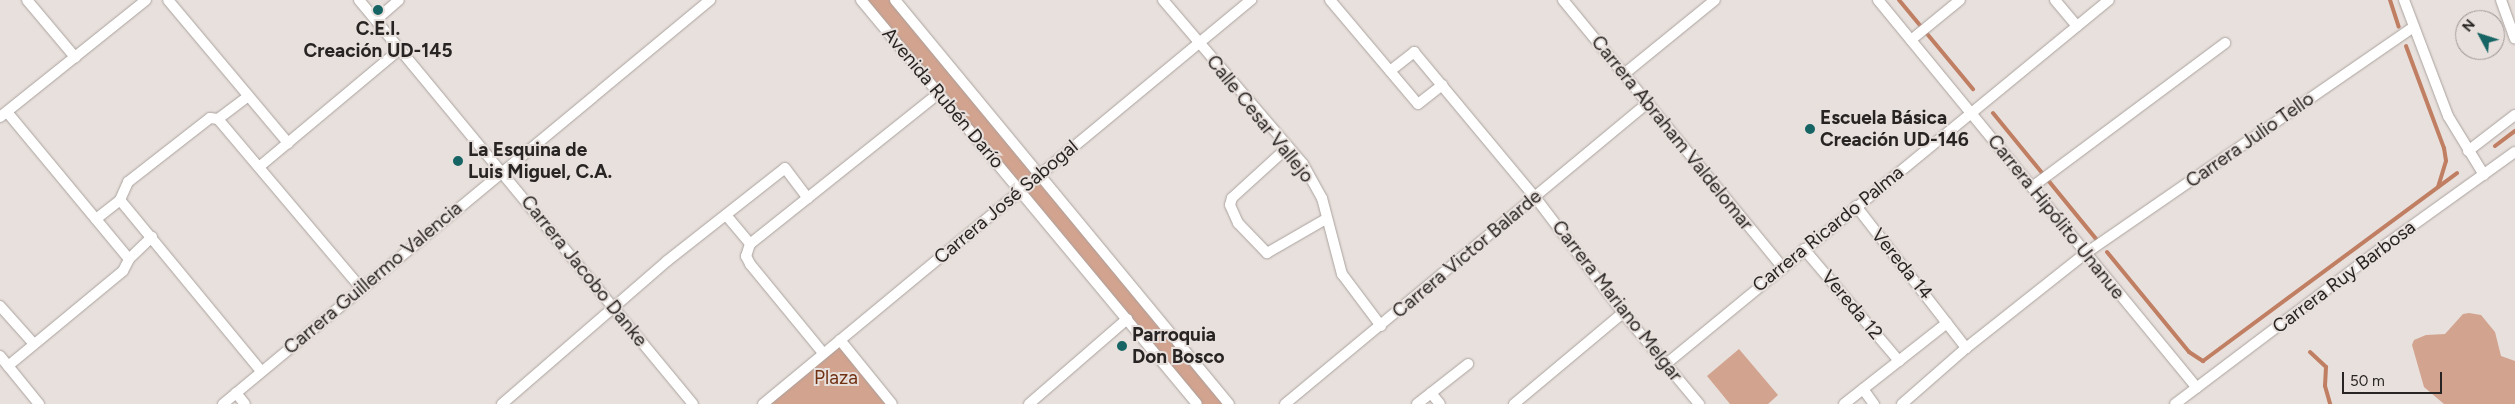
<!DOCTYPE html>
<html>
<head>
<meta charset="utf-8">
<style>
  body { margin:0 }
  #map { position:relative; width:2515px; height:404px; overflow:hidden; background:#e8e0dc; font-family:Figtree,sans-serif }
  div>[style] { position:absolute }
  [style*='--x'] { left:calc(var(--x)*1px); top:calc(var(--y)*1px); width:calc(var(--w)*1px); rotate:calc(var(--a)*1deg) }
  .green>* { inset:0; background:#d2a38f }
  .stream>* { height:4px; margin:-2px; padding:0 2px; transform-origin:2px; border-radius:2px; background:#c07e62 }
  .roads { filter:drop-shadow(0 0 1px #aaa29e) drop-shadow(0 0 1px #aaa29e) }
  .street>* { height:10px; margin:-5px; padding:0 5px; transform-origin:5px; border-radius:5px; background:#fff }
  .dots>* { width:14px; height:14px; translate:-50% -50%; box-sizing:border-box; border:2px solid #e8e0dc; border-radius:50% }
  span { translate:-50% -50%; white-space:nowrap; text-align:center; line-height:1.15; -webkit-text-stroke:4px #e8e0dc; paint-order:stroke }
  .poi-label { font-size:19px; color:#282423; font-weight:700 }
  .left { translate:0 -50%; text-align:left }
  .street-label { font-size:19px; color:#282423 }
  .park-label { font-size:19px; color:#703113 }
  .north { position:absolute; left:2455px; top:10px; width:50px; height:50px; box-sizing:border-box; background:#e8e0dc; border:1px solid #9b9592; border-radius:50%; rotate:310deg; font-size:14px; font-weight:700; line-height:20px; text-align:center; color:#282423 }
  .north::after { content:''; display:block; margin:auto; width:18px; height:22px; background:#166564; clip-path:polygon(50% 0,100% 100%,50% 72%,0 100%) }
  .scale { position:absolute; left:2342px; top:372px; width:100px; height:22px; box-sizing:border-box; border:2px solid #282423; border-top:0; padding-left:6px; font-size:15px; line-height:18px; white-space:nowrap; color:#282423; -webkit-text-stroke:4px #e8e0dc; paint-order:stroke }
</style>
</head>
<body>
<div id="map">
  <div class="green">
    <div style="clip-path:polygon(861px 0,895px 0,1229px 404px,1197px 404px)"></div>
    <div style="clip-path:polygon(2469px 313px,2481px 315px,2495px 332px,2501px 356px,2515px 361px,2515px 404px,2444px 404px,2424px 387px,2412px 345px,2414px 340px,2426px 335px,2445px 334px,2463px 314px)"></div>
    <div style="clip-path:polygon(840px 340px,892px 404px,763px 404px)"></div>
    <div style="clip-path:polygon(1739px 349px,1778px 395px,1768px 404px,1730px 404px,1707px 376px)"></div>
  </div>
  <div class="stream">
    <div style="--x:1899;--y:0;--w:116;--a:50.3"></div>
    <div style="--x:2390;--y:0;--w:28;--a:72"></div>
    <div style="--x:2406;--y:46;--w:109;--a:69.6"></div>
    <div style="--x:2444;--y:148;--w:13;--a:81"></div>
    <div style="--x:2446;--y:161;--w:27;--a:107"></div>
    <div style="--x:1993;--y:113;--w:163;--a:50.7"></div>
    <div style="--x:2495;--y:146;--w:25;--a:-37"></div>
    <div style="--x:2107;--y:252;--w:129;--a:50.6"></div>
    <div style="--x:2189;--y:352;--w:17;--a:33"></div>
    <div style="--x:2203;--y:361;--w:316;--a:-36.5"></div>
    <div style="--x:2310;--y:352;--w:22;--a:43"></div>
    <div style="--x:2326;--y:367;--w:19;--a:93"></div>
    <div style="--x:2325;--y:386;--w:19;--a:74"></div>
  </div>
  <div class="roads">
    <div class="street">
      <div style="--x:27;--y:0;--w:75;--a:49.9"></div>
      <div style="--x:168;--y:0;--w:187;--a:50"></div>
      <div style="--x:359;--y:0;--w:524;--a:50.42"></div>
      <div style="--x:861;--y:0;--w:525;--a:50.25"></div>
      <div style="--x:895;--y:0;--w:524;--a:50.42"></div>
      <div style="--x:1163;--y:0;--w:216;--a:49.5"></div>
      <div style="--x:1303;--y:164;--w:39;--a:61"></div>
      <div style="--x:1322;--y:198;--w:79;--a:75.3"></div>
      <div style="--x:1342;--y:274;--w:65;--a:53.1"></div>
      <div style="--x:1330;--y:0;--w:136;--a:49.8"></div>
      <div style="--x:1418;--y:104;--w:31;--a:-38"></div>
      <div style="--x:1563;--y:0;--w:345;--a:50.6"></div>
      <div style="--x:1878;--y:0;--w:502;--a:50.57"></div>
      <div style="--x:2055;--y:0;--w:34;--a:50"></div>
      <div style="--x:2404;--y:0;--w:124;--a:69.2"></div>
      <div style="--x:2448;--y:116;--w:69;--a:58.6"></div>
      <div style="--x:2501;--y:0;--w:41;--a:70.3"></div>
      <div style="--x:376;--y:20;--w:30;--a:-41"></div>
      <div style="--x:1911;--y:40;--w:63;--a:-39.2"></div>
      <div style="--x:1390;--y:71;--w:31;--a:-38"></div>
      <div style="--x:1414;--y:52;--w:189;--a:50.2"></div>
      <div style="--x:1535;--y:197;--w:146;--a:52.8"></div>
      <div style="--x:1623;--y:313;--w:119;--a:50.1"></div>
      <div style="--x:1624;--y:74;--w:117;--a:-39.1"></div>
      <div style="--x:7;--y:112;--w:191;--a:50.3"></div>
      <div style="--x:0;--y:117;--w:187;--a:-38.7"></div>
      <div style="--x:218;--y:119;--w:221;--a:49.8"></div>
      <div style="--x:218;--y:119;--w:38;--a:-37"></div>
      <div style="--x:1288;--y:147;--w:76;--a:137.7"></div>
      <div style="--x:1232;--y:198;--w:7;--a:106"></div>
      <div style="--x:1230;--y:205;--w:20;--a:66"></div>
      <div style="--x:1238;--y:223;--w:42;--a:46"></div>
      <div style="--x:1267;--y:253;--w:68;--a:-30"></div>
      <div style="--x:2468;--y:151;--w:59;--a:-37.5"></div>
      <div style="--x:259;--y:167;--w:184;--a:-39.9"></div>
      <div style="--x:2032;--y:187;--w:241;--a:-36.7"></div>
      <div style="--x:120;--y:200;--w:222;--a:50.5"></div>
      <div style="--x:120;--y:200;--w:20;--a:-66"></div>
      <div style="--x:128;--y:182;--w:104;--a:-38"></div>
      <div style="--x:210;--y:118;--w:8;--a:7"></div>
      <div style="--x:1856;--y:206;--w:180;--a:52.2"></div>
      <div style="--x:726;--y:215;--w:38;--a:50"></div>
      <div style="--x:96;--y:219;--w:31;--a:-38"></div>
      <div style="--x:750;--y:244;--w:242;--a:-38.6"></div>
      <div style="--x:750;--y:244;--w:13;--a:108"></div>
      <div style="--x:746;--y:256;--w:9;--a:63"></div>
      <div style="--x:750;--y:264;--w:115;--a:50.6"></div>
      <div style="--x:1804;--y:249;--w:147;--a:49.7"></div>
      <div style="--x:129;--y:259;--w:32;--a:-44"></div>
      <div style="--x:0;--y:306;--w:51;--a:48.2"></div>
      <div style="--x:840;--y:340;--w:82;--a:50.9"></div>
      <div style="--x:0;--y:356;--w:62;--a:50.9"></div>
      <div style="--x:1666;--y:364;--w:573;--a:-39.41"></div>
      <div style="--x:8;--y:366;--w:149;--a:-39.6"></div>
      <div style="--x:123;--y:271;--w:13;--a:-63"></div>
      <div style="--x:1863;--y:389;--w:19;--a:54"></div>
      <div style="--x:236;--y:393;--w:14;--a:51"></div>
      <div style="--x:1431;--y:393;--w:14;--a:51"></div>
      <div style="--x:223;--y:404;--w:633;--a:-39.68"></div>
      <div style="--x:502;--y:404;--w:218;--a:-40.9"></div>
      <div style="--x:667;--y:261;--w:150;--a:-38.2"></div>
      <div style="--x:785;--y:168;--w:38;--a:53"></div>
      <div style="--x:763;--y:404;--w:634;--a:-39.62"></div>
      <div style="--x:1029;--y:404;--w:130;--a:-40.9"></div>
      <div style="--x:1285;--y:404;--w:472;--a:-39.7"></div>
      <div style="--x:1417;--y:404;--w:65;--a:-38.1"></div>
      <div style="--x:1514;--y:404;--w:142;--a:-39.9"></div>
      <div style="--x:1844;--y:404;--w:131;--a:-38.2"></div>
      <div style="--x:1902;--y:404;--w:85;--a:-41.2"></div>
      <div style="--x:1966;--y:348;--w:153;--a:-38.4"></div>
      <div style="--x:2086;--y:253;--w:398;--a:-34.6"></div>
      <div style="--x:2175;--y:404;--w:262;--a:-37.1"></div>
      <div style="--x:2384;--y:246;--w:161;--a:-35.7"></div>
    </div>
  </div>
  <div class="dots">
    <div style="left:378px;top:10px;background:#166564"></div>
    <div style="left:1810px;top:129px;background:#166564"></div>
    <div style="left:458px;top:161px;background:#166564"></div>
    <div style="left:1122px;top:346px;background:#166564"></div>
  </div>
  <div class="poi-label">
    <span style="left:378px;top:40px">C.E.I.<br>Creación UD-145</span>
    <span class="left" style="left:1820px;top:129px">Escuela Básica<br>Creación UD-146</span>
    <span class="left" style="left:468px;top:161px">La Esquina de<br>Luis Miguel, C.A.</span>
    <span class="left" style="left:1132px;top:346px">Parroquia<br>Don Bosco</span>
  </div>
  <div class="street-label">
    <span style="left:943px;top:98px;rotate:50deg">Avenida Rubén Darío</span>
    <span style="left:1260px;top:119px;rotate:51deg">Calle Cesar Vallejo</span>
    <span style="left:1672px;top:133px;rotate:51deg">Carrera Abraham Valdelomar</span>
    <span style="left:2250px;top:140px;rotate:-35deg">Carrera Julio Tello</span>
    <span style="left:1006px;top:202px;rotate:-40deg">Carrera José Sabogal</span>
    <span style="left:2056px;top:217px;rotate:51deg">Carrera Hipólito Unanue</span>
    <span style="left:1828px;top:229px;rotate:-39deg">Carrera Ricardo Palma</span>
    <span style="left:1467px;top:254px;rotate:-40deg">Carrera Victor Balarde</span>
    <span style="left:1902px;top:264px;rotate:51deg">Vereda 14</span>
    <span style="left:584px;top:271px;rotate:51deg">Carrera Jacobo Danke</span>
    <span style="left:2344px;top:277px;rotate:-37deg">Carrera Ruy Barbosa</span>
    <span style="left:373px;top:278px;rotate:-40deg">Carrera Guillermo Valencia</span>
    <span style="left:1617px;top:301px;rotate:52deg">Carrera Mariano Melgar</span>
    <span style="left:1852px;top:305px;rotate:50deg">Vereda 12</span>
  </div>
  <div class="park-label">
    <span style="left:836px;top:378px">Plaza</span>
  </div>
  <div class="north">N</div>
  <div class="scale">50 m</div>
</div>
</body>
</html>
